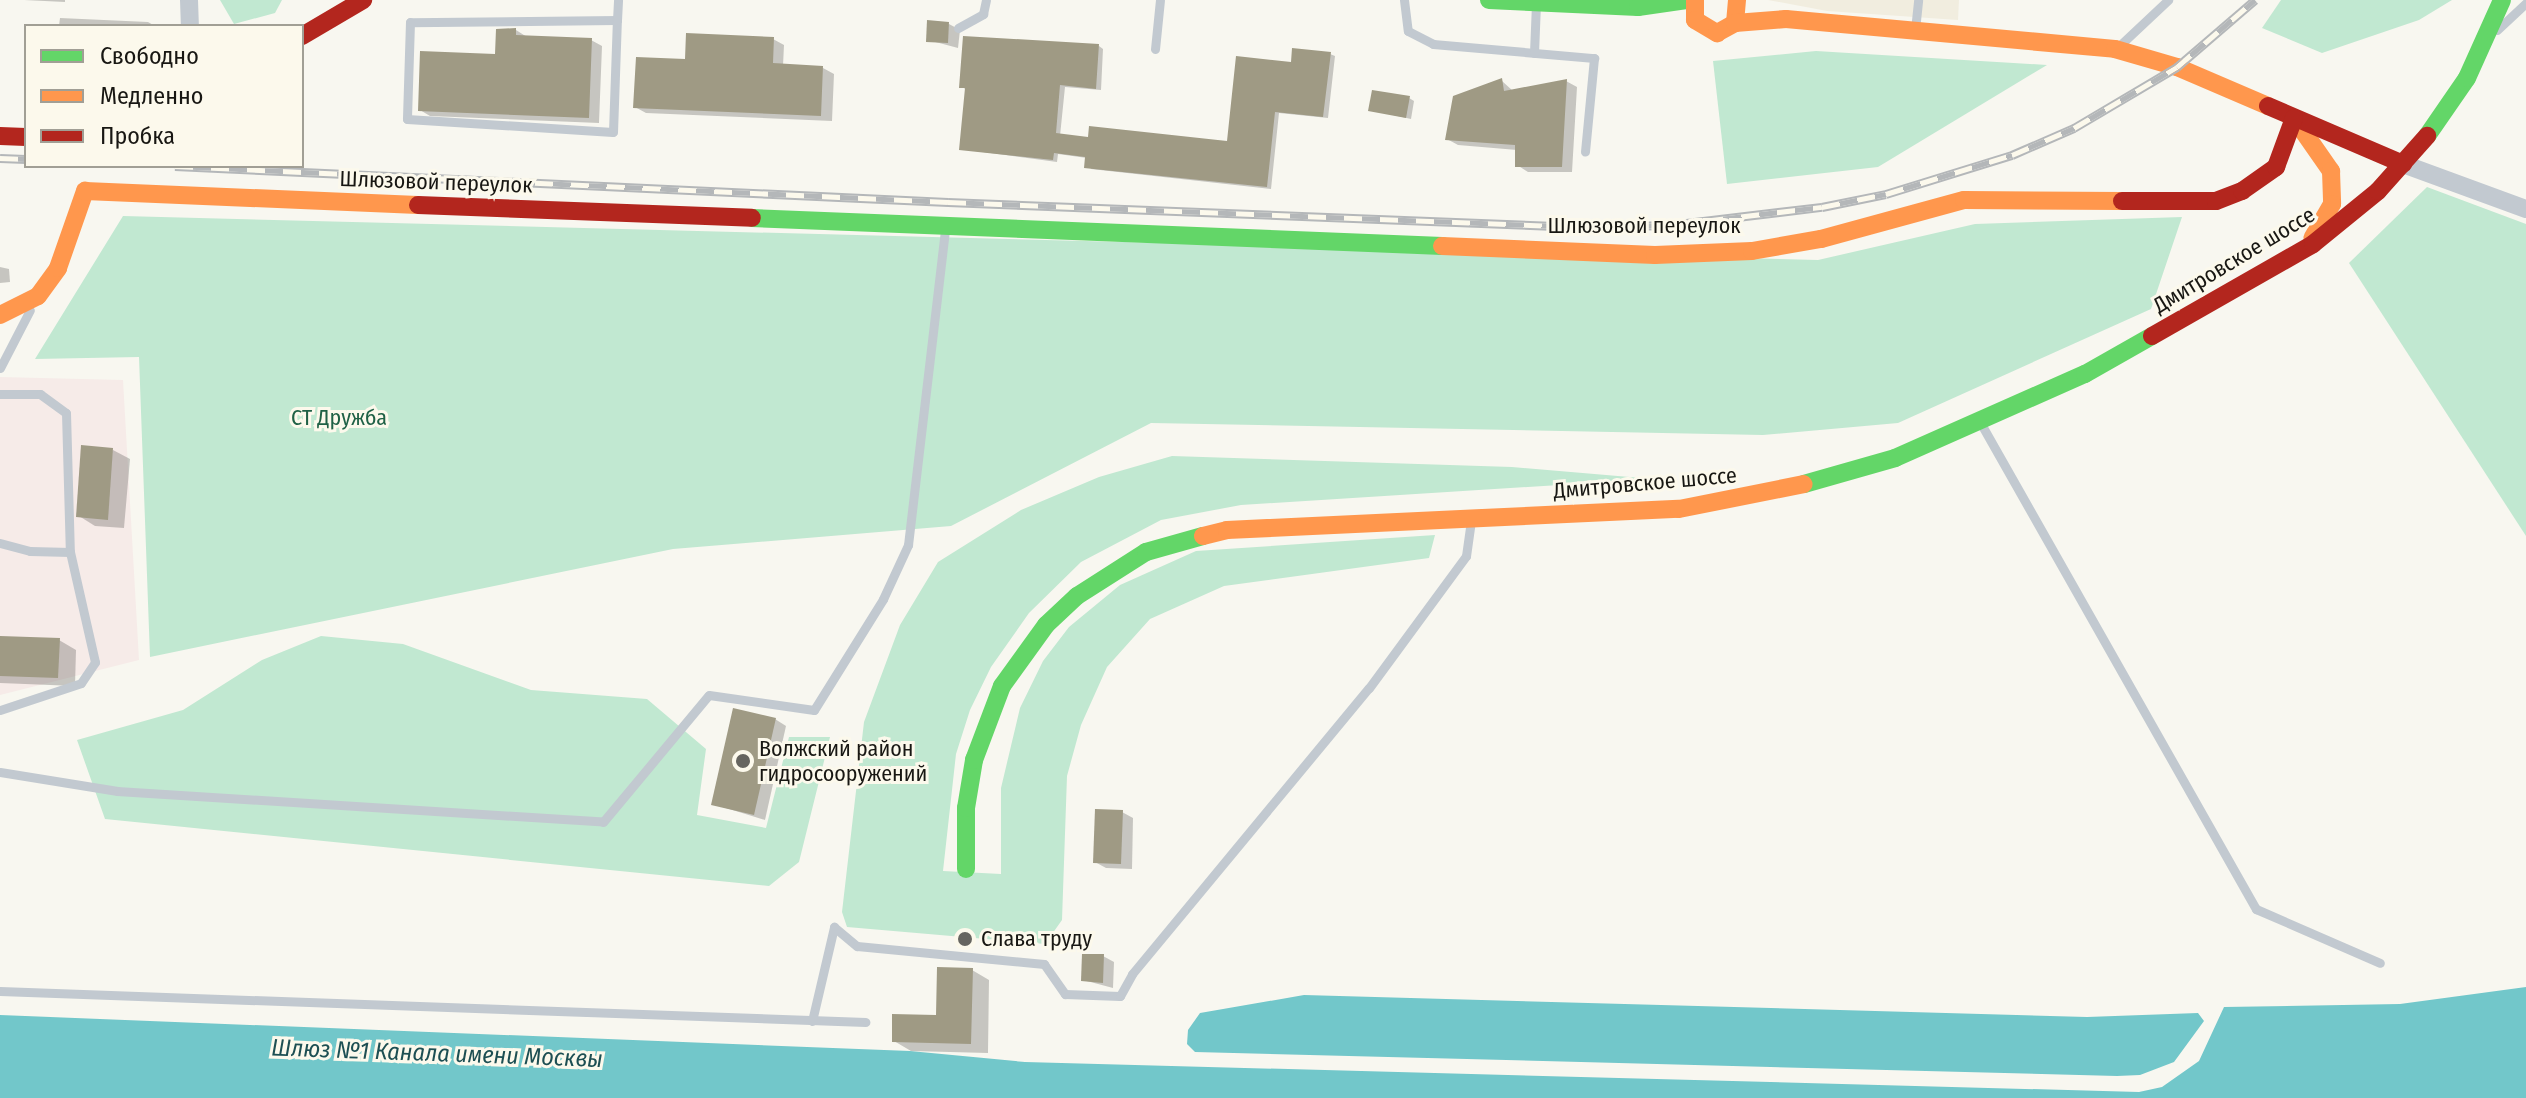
<!DOCTYPE html>
<html>
<head>
<meta charset="utf-8">
<style>
  body { margin:0 }
  #map { position:relative; width:2526px; height:1098px; overflow:hidden; background:#f8f7f0; font-family:"Fira Sans Condensed",sans-serif }
  div>[style] { position:absolute }
  [style*='--x'] { left:calc(var(--x)*1px); top:calc(var(--y)*1px); width:calc(var(--w)*1px); rotate:calc(var(--a)*1deg) }
  .built>* { inset:0; background:#f1eddf }
  .industrial>* { inset:0; background:#f6ebe8 }
  .green>* { inset:0; background:#c1e8d1 }
  .water>* { inset:0; background:#72c7ca }
  .shadow>* { inset:0; background:#0003 }
  .building>* { inset:0; background:#9f9a84 }
  .lane>* { height:9px; margin:-4.5px; padding:0 4.5px; transform-origin:4.5px; border-radius:4.5px; background:#c2c9d0 }
  .street>* { height:18px; margin:-9px; padding:0 9px; transform-origin:9px; border-radius:9px; background:#c2c9d0 }
  .fast>* { height:18px; margin:-9px; padding:0 9px; transform-origin:9px; border-radius:9px; background:#63d668 }
  .slow>* { height:18px; margin:-9px; padding:0 9px; transform-origin:9px; border-radius:9px; background:#ff974d }
  .jam>* { height:18px; margin:-9px; padding:0 9px; transform-origin:9px; border-radius:9px; background:#b3261e }
  .rail>* { height:9px; margin-top:-4.5px; transform-origin:0; background:repeating-linear-gradient(90deg,#fcf9ec 0 18px,#b4b7b9 0 36px); box-sizing:border-box; border-block:2px solid #b4b7b9 }
  .dots>* { width:22px; height:22px; translate:-50% -50%; box-sizing:border-box; border:4px solid #fcf9ec; border-radius:50% }
  span { translate:-50% -50%; white-space:nowrap; text-align:center; line-height:1.15; -webkit-text-stroke:6px #fcf9ec; paint-order:stroke }
  .street-label { font-size:22px; color:#181713 }
  .park-label { font-size:22px; color:#1f6146 }
  .poi-label { font-size:22px; color:#181713 }
  .left { translate:0 -50%; text-align:left }
  .water-label { font-size:24px; color:#1d4f53; font-style:italic }
  .legend { position:absolute; left:24px; top:24px; width:280px; height:144px; box-sizing:border-box; background:#fcf9ec; border:2px solid #a19f95; margin:0; padding:10px 14px; list-style:none; font-size:24px; color:#181713 }
  .legend li { display:flex; align-items:center; gap:16px; height:40px }
  .legend b { width:40px; border:2px solid #a19f95 }
</style>
</head>
<body>
<div id="map">
  <div class="built">
    <div style="clip-path:polygon(1768px 0,1959px 0,1958px 20px,1827px 11px)"></div>
  </div>
  <div class="industrial">
    <div style="clip-path:polygon(0 377px,123px 380px,139px 660px,0 695px)"></div>
  </div>
  <div class="green">
    <div style="clip-path:polygon(220px 0,282px 0,275px 13px,234px 24px)"></div>
    <div style="clip-path:polygon(2281px 0,2452px 0,2419px 20px,2322px 53px,2262px 28px)"></div>
    <div style="clip-path:polygon(1816px 51px,2047px 65px,1878px 167px,1727px 184px,1713px 61px)"></div>
    <div style="clip-path:polygon(2427px 187px,2526px 224px,2526px 536px,2349px 263px)"></div>
    <div style="clip-path:polygon(123px 216px,1818px 260px,1975px 224px,2182px 217px,2151px 309px,1898px 423px,1763px 435px,1151px 423px,951px 526px,673px 549px,150px 657px,139px 357px,35px 359px)"></div>
    <div style="clip-path:polygon(1172px 456px,1512px 467px,1653px 479px,1241px 505px,1161px 520px,1081px 562px,1029px 613px,991px 667px,970px 710px,956px 754px,943px 871px,1001px 874px,1001px 788px,1020px 708px,1043px 661px,1069px 627px,1120px 585px,1196px 551px,1435px 535px,1429px 558px,1224px 586px,1150px 619px,1107px 667px,1081px 725px,1067px 776px,1062px 920px,1045px 944px,847px 927px,842px 912px,864px 722px,900px 625px,938px 562px,1021px 510px,1099px 477px)"></div>
    <div style="clip-path:polygon(321px 636px,403px 644px,531px 690px,647px 699px,706px 749px,697px 815px,766px 828px,789px 737px,830px 737px,799px 862px,769px 886px,105px 819px,77px 740px,183px 710px,262px 660px)"></div>
  </div>
  <div class="water">
    <div style="clip-path:polygon(2526px 987px,2526px 1098px,0 1098px,0 1015px,910px 1051px,1025px 1062px,2139px 1092px,2162px 1087px,2199px 1061px,2224px 1007px,2400px 1004px)"></div>
    <div style="clip-path:polygon(1304px 995px,2087px 1017px,2198px 1013px,2204px 1021px,2174px 1062px,2140px 1075px,2117px 1076px,1195px 1052px,1187px 1044px,1188px 1030px,1200px 1013px)"></div>
  </div>
  <div class="shadow">
    <div style="clip-path:polygon(24px 0,65px 0,65px 2px)"></div>
    <div style="clip-path:polygon(60px 18px,148px 22px,155px 26px,59px 26px)"></div>
    <div style="clip-path:polygon(949px 24px,960px 30px,958px 48px,928px 40px)"></div>
    <div style="clip-path:polygon(516px 30px,527px 37px,591px 40px,602px 46px,599px 123px,430px 116px,420px 110px,497px 56px)"></div>
    <div style="clip-path:polygon(773px 39px,784px 45px,783px 66px,823px 68px,834px 74px,832px 121px,646px 113px,635px 107px)"></div>
    <div style="clip-path:polygon(1099px 46px,1103px 49px,1101px 90px,1065px 87px,1060px 136px,1229px 143px,1293px 64px,1330px 54px,1335px 56px,1328px 118px,1279px 113px,1271px 189px,1091px 169px,1087px 158px,1058px 154px,1057px 162px,961px 149px,967px 90px,962px 87px)"></div>
    <div style="clip-path:polygon(1502px 81px,1513px 91px,1566px 81px,1577px 87px,1572px 172px,1528px 172px,1517px 165px,1517px 150px,1458px 145px,1447px 139px)"></div>
    <div style="clip-path:polygon(1409px 98px,1414px 101px,1411px 119px,1371px 110px)"></div>
    <div style="clip-path:polygon(0 267px,9px 269px,10px 282px,0 283px)"></div>
    <div style="clip-path:polygon(113px 450px,130px 459px,124px 528px,95px 526px,79px 516px)"></div>
    <div style="clip-path:polygon(0 638px,59px 640px,76px 650px,75px 686px,0 683px)"></div>
    <div style="clip-path:polygon(775px 719px,786px 726px,765px 820px,713px 804px)"></div>
    <div style="clip-path:polygon(1122px 812px,1133px 818px,1132px 869px,1106px 868px,1095px 862px)"></div>
    <div style="clip-path:polygon(1103px 956px,1114px 962px,1113px 988px,1083px 980px)"></div>
    <div style="clip-path:polygon(972px 970px,989px 980px,988px 1053px,911px 1051px,894px 1041px,938px 1017px)"></div>
  </div>
  <div class="building">
    <div style="clip-path:polygon(927px 20px,949px 22px,948px 43px,926px 42px)"></div>
    <div style="clip-path:polygon(516px 28px,516px 35px,592px 38px,589px 118px,418px 111px,420px 51px,495px 54px,496px 29px)"></div>
    <div style="clip-path:polygon(686px 33px,774px 37px,773px 63px,823px 66px,821px 116px,633px 108px,636px 57px,685px 59px)"></div>
    <div style="clip-path:polygon(963px 36px,1099px 44px,1096px 89px,1060px 85px,1056px 133px,1088px 137px,1089px 126px,1227px 141px,1236px 56px,1291px 62px,1292px 48px,1331px 52px,1323px 117px,1275px 112px,1267px 187px,1084px 168px,1085px 157px,1054px 153px,1053px 160px,959px 150px,965px 88px,959px 88px)"></div>
    <div style="clip-path:polygon(1502px 78px,1504px 91px,1567px 79px,1562px 167px,1515px 167px,1515px 145px,1445px 140px,1453px 96px)"></div>
    <div style="clip-path:polygon(1372px 90px,1410px 96px,1406px 118px,1368px 111px)"></div>
    <div style="clip-path:polygon(81px 445px,113px 448px,108px 520px,76px 517px)"></div>
    <div style="clip-path:polygon(0 636px,60px 638px,58px 678px,0 676px)"></div>
    <div style="clip-path:polygon(733px 708px,776px 718px,754px 815px,711px 805px)"></div>
    <div style="clip-path:polygon(1095px 809px,1123px 810px,1121px 864px,1093px 863px)"></div>
    <div style="clip-path:polygon(1082px 954px,1104px 954px,1103px 983px,1081px 981px)"></div>
    <div style="clip-path:polygon(937px 967px,973px 968px,971px 1044px,892px 1042px,892px 1014px,936px 1015px)"></div>
  </div>
  <div class="lane">
    <div style="--x:1404;--y:0;--w:31;--a:83"></div>
    <div style="--x:1408;--y:31;--w:28;--a:27"></div>
    <div style="--x:1433;--y:44;--w:162;--a:5"></div>
    <div style="--x:1594;--y:58;--w:94;--a:95.5"></div>
    <div style="--x:617;--y:20;--w:207;--a:179.4"></div>
    <div style="--x:410;--y:22;--w:97;--a:91.8"></div>
    <div style="--x:407;--y:119;--w:206;--a:3.6"></div>
    <div style="--x:613;--y:132;--w:112;--a:-88"></div>
    <div style="--x:617;--y:20;--w:20;--a:-87"></div>
    <div style="--x:958;--y:28;--w:29;--a:-29"></div>
    <div style="--x:983;--y:14;--w:14;--a:-78"></div>
    <div style="--x:1915;--y:30;--w:30;--a:-84"></div>
    <div style="--x:2497;--y:30;--w:40;--a:-43"></div>
    <div style="--x:2118;--y:47;--w:69;--a:-43.2"></div>
    <div style="--x:1155;--y:49;--w:49;--a:-84.2"></div>
    <div style="--x:1534;--y:53;--w:49;--a:-87.7"></div>
    <div style="--x:0;--y:368;--w:65;--a:-62.7"></div>
    <div style="--x:0;--y:394;--w:40;--a:0"></div>
    <div style="--x:40;--y:394;--w:32;--a:36"></div>
    <div style="--x:66;--y:413;--w:139;--a:88.4"></div>
    <div style="--x:70;--y:552;--w:40;--a:-178.6"></div>
    <div style="--x:30;--y:551;--w:31;--a:-165"></div>
    <div style="--x:1980;--y:422;--w:560;--a:60.46"></div>
    <div style="--x:2256;--y:909;--w:135;--a:23.5"></div>
    <div style="--x:0;--y:710;--w:85;--a:-18.4"></div>
    <div style="--x:81;--y:683;--w:25;--a:-56"></div>
    <div style="--x:95;--y:662;--w:113;--a:-102.8"></div>
    <div style="--x:0;--y:772;--w:119;--a:9.2"></div>
    <div style="--x:117;--y:791;--w:487;--a:3.6"></div>
    <div style="--x:603;--y:822;--w:165;--a:-50.2"></div>
    <div style="--x:709;--y:695;--w:106;--a:8.1"></div>
    <div style="--x:814;--y:710;--w:131;--a:-58.1"></div>
    <div style="--x:883;--y:599;--w:60;--a:-65.2"></div>
    <div style="--x:908;--y:545;--w:319;--a:-83.3"></div>
    <div style="--x:0;--y:991;--w:866;--a:2.05"></div>
    <div style="--x:812;--y:1021;--w:97;--a:-76.8"></div>
    <div style="--x:834;--y:927;--w:30;--a:40"></div>
    <div style="--x:857;--y:946;--w:188;--a:5.5"></div>
    <div style="--x:1044;--y:964;--w:37;--a:55"></div>
    <div style="--x:1065;--y:994;--w:55;--a:2.1"></div>
    <div style="--x:1120;--y:996;--w:25;--a:-61"></div>
    <div style="--x:1132;--y:974;--w:371;--a:-50.4"></div>
    <div style="--x:1369;--y:688;--w:164;--a:-53.7"></div>
    <div style="--x:1466;--y:556;--w:34;--a:-82"></div>
  </div>
  <div class="street">
    <div style="--x:189;--y:0;--w:26;--a:88"></div>
    <div style="--x:2403;--y:164;--w:131;--a:20.1"></div>
  </div>
  <div class="fast">
    <div style="--x:1489;--y:0;--w:149;--a:2.7"></div>
    <div style="--x:1638;--y:7;--w:49;--a:-8.1"></div>
    <div style="--x:2427;--y:136;--w:70;--a:-55.4"></div>
    <div style="--x:2467;--y:78;--w:85;--a:-65.8"></div>
    <div style="--x:752;--y:218;--w:691;--a:2.32"></div>
    <div style="--x:1804;--y:484;--w:95;--a:-15.9"></div>
    <div style="--x:1895;--y:458;--w:208;--a:-23.9"></div>
    <div style="--x:2085;--y:374;--w:77;--a:-29.6"></div>
    <div style="--x:966;--y:869;--w:61;--a:-90"></div>
    <div style="--x:966;--y:808;--w:49;--a:-80.5"></div>
    <div style="--x:974;--y:760;--w:79;--a:-69.3"></div>
    <div style="--x:1002;--y:686;--w:75;--a:-54.2"></div>
    <div style="--x:1046;--y:625;--w:42;--a:-43.1"></div>
    <div style="--x:1077;--y:596;--w:82;--a:-32.5"></div>
    <div style="--x:1146;--y:552;--w:59;--a:-15.7"></div>
  </div>
  <div class="slow">
    <div style="--x:1695;--y:0;--w:20;--a:90"></div>
    <div style="--x:1695;--y:20;--w:26;--a:31"></div>
    <div style="--x:1717;--y:33;--w:21;--a:-29"></div>
    <div style="--x:1735;--y:23;--w:23;--a:-85"></div>
    <div style="--x:1735;--y:23;--w:51;--a:-4.5"></div>
    <div style="--x:1786;--y:19;--w:330;--a:5.2"></div>
    <div style="--x:2115;--y:49;--w:65;--a:16.2"></div>
    <div style="--x:2177;--y:67;--w:99;--a:23.2"></div>
    <div style="--x:2294;--y:118;--w:65;--a:55.1"></div>
    <div style="--x:2331;--y:171;--w:33;--a:88"></div>
    <div style="--x:2332;--y:204;--w:39;--a:120"></div>
    <div style="--x:1442;--y:246;--w:213;--a:2.4"></div>
    <div style="--x:1655;--y:255;--w:97;--a:-2.4"></div>
    <div style="--x:1752;--y:251;--w:70;--a:-9.9"></div>
    <div style="--x:1821;--y:239;--w:148;--a:-15.3"></div>
    <div style="--x:1964;--y:200;--w:158;--a:0.4"></div>
    <div style="--x:0;--y:315;--w:42;--a:-26.6"></div>
    <div style="--x:38;--y:296;--w:34;--a:-54"></div>
    <div style="--x:58;--y:268;--w:82;--a:-70.7"></div>
    <div style="--x:85;--y:191;--w:333;--a:2.4"></div>
    <div style="--x:1203;--y:536;--w:25;--a:-14"></div>
    <div style="--x:1227;--y:530;--w:452;--a:-2.7"></div>
    <div style="--x:1679;--y:509;--w:127;--a:-11.3"></div>
  </div>
  <div class="jam">
    <div style="--x:302;--y:36;--w:71;--a:-30.5"></div>
    <div style="--x:2268;--y:106;--w:147;--a:23.2"></div>
    <div style="--x:0;--y:136;--w:26;--a:2"></div>
    <div style="--x:2122;--y:201;--w:94;--a:0"></div>
    <div style="--x:2216;--y:201;--w:28;--a:-21"></div>
    <div style="--x:2242;--y:191;--w:42;--a:-35.2"></div>
    <div style="--x:2276;--y:167;--w:52;--a:-69.8"></div>
    <div style="--x:418;--y:205;--w:334;--a:2.2"></div>
    <div style="--x:2152;--y:336;--w:185;--a:-29.7"></div>
    <div style="--x:2313;--y:244;--w:84;--a:-39.2"></div>
    <div style="--x:2378;--y:191;--w:74;--a:-48.3"></div>
  </div>
  <div class="rail">
    <div style="--x:0;--y:158;--w:26;--a:2"></div>
    <div style="--x:175;--y:166;--w:774;--a:2.67"></div>
    <div style="--x:948;--y:202;--w:633;--a:2.26"></div>
    <div style="--x:1581;--y:227;--w:89;--a:-1.3"></div>
    <div style="--x:1670;--y:225;--w:153;--a:-6.8"></div>
    <div style="--x:1822;--y:207;--w:65;--a:-11.5"></div>
    <div style="--x:1886;--y:194;--w:132;--a:-17.2"></div>
    <div style="--x:2012;--y:155;--w:68;--a:-23.5"></div>
    <div style="--x:2074;--y:128;--w:120;--a:-30.6"></div>
    <div style="--x:2177;--y:67;--w:103;--a:-40.7"></div>
  </div>
  <div class="dots">
    <div style="left:743px;top:761px;background:#666560"></div>
    <div style="left:965px;top:939px;background:#666560"></div>
  </div>
  <div class="street-label">
    <span style="left:436px;top:182px;rotate:2deg">Шлюзовой переулок</span>
    <span style="left:1644px;top:226px">Шлюзовой переулок</span>
    <span style="left:2234px;top:260px;rotate:-31deg">Дмитровское шоссе</span>
    <span style="left:1645px;top:483px;rotate:-5deg">Дмитровское шоссе</span>
  </div>
  <div class="park-label">
    <span style="left:339px;top:418px">СТ Дружба</span>
  </div>
  <div class="poi-label">
    <span class="left" style="left:759px;top:761px">Волжский район<br>гидросооружений</span>
    <span class="left" style="left:981px;top:939px">Слава труду</span>
  </div>
  <div class="water-label">
    <span style="left:437px;top:1054px;rotate:2deg">Шлюз №1 Канала имени Москвы</span>
  </div>
  <ul class="legend">
  <li><b style="height:10px;background:#63d668"></b>Свободно</li>
  <li><b style="height:10px;background:#ff974d"></b>Медленно</li>
  <li><b style="height:10px;background:#b3261e"></b>Пробка</li>
  </ul>
</div>
</body>
</html>
